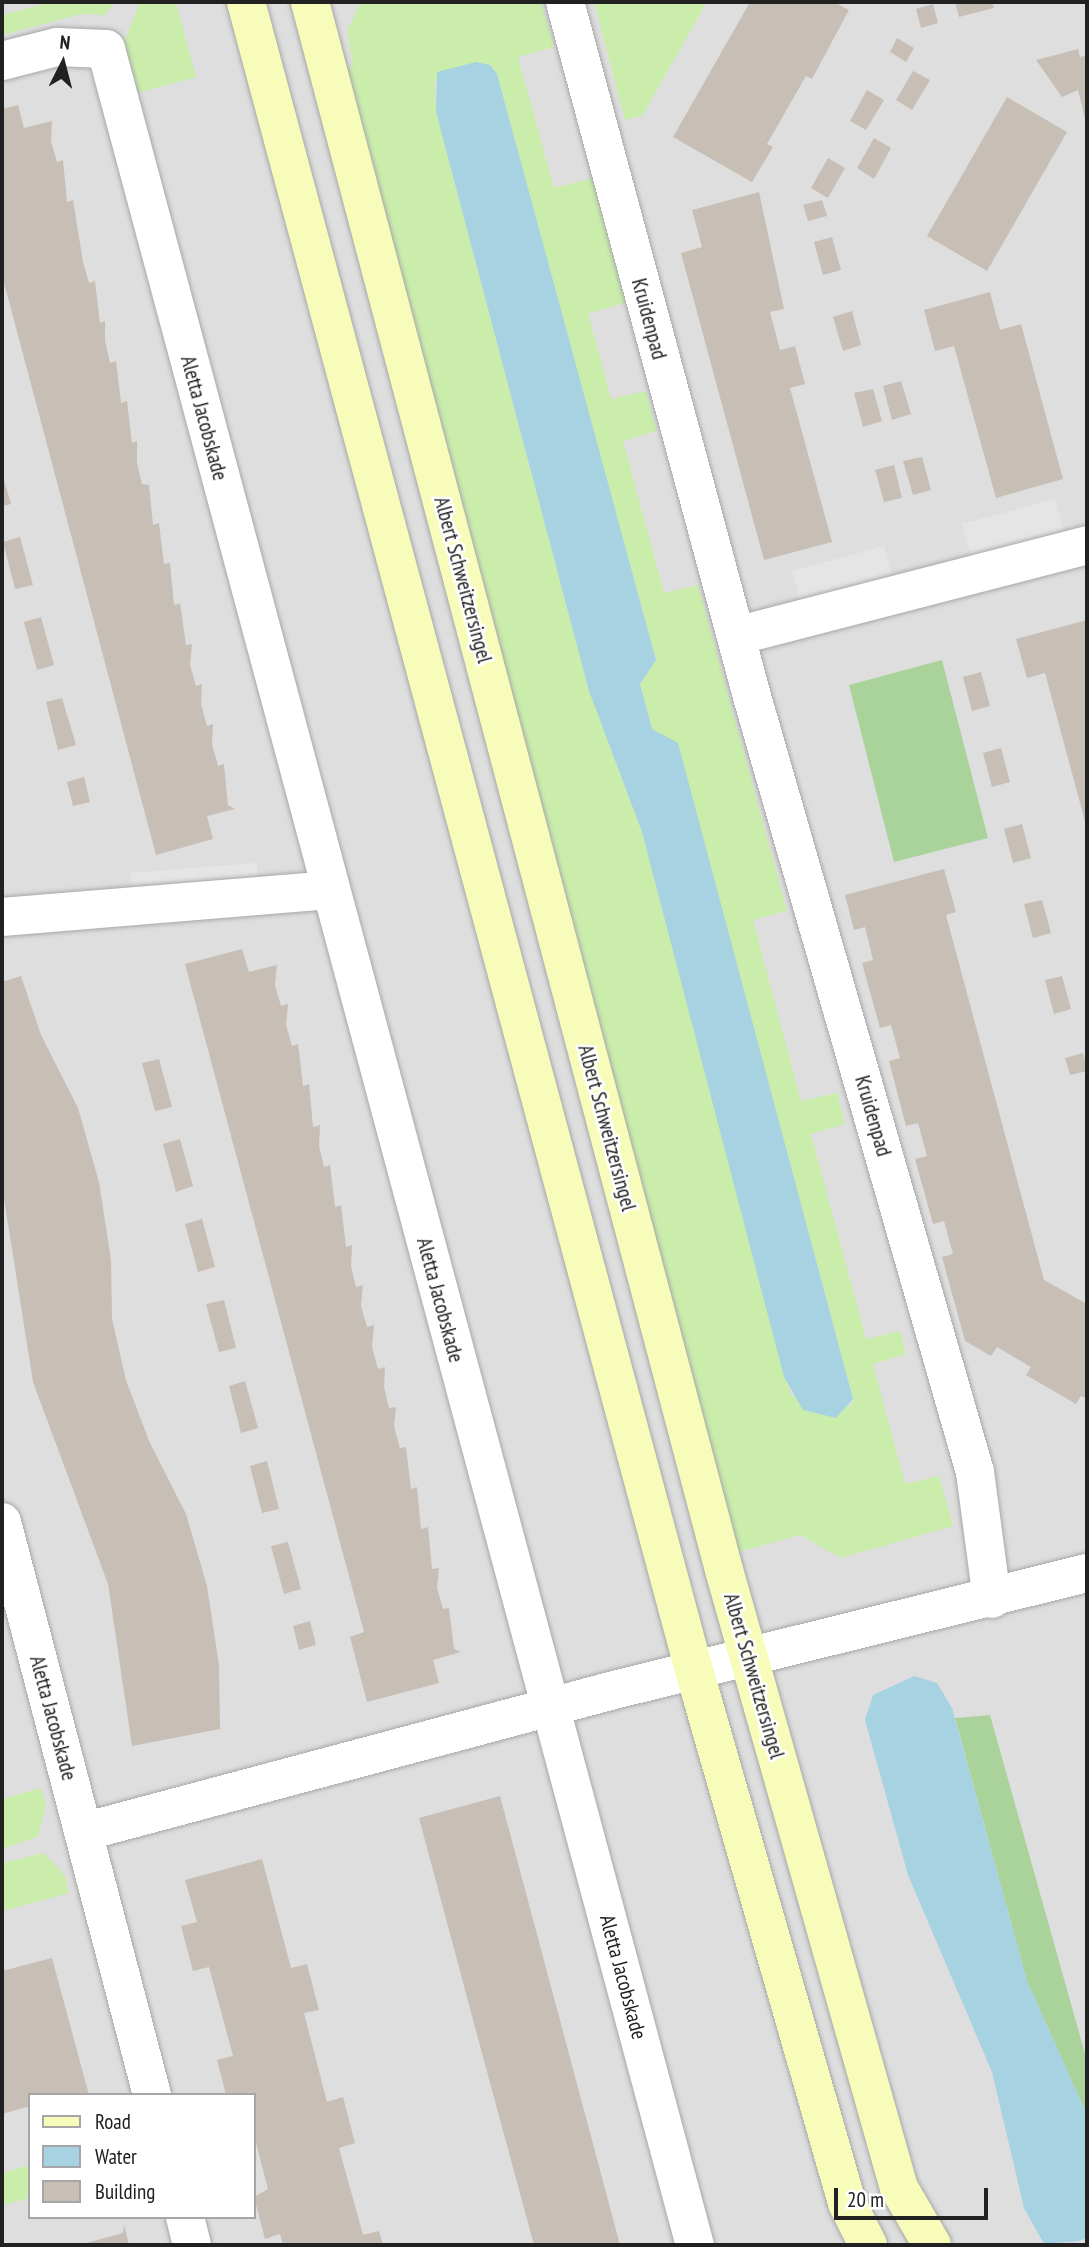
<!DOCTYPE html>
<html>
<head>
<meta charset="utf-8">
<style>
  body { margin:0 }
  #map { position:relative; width:1089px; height:2247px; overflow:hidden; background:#f2eee7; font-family:"PT Sans Narrow",sans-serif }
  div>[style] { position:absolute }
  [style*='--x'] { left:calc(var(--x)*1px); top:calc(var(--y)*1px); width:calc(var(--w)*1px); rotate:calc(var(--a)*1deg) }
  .residential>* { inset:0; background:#dfdede }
  .grass>* { inset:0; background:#caedac }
  .forest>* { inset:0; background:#a9d39a }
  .parking>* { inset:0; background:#e5e5e5 }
  .water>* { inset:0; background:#a6d2e1 }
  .building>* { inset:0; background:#c7beb6 }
  .roads { filter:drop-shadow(0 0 2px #a8a8a8) drop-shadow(0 0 2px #a8a8a8) }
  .street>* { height:38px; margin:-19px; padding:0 19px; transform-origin:19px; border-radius:19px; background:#fff }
  .secondary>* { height:38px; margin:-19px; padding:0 19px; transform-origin:19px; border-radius:19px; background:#f7fcbb }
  span { translate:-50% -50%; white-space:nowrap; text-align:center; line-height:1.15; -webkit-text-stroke:5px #fff; paint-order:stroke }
  .street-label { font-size:21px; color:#212121 }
  .frame { position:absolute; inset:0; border:4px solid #212121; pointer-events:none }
  .legend { position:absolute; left:28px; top:2093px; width:228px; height:126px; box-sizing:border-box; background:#fff; border:2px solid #a6a6a6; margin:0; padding:9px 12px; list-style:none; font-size:21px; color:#212121 }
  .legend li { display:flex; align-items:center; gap:14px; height:35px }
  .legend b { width:35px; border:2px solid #a6a6a6 }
  .north { position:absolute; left:28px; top:28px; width:70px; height:70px; -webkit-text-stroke:5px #fff; paint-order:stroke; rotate:6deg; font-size:19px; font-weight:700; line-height:28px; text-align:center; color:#212121 }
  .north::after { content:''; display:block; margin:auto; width:24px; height:32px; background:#212121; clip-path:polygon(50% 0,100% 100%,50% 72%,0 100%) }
  .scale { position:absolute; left:834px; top:2188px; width:154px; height:32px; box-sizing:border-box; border:4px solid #212121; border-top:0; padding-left:9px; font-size:21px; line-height:24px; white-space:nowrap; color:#212121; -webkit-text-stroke:5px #fff; paint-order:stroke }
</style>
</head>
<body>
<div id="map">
  <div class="residential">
    <div style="clip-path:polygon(evenodd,2px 2px,1087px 2px,1087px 2245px,2px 2245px,2px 2px,30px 2095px,254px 2095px,254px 2217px,30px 2217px,30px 2095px)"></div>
  </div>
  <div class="grass">
    <div style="clip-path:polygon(52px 2px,115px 2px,105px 15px,81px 14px,2px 35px,2px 15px)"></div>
    <div style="clip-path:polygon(140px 2px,176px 2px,196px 77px,134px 94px,123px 45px)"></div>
    <div style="clip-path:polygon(evenodd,361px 2px,541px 2px,554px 47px,518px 57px,554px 188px,597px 177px,630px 302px,588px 313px,611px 399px,646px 391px,657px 431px,623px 441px,664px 593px,698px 585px,734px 716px,787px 911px,753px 920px,801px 1101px,837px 1093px,845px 1124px,811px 1134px,866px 1339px,900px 1331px,906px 1354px,873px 1364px,905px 1484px,939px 1476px,953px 1526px,841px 1558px,800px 1535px,739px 1552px,339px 70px,353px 66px,347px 31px,361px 2px,490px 65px,497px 75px,656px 660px,640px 684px,652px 729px,678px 744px,853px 1399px,851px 1407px,791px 1396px,642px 832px,589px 691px,436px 112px,435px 81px,490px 65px)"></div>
    <div style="clip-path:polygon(594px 2px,707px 2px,642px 116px,625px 120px)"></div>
    <div style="clip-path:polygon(41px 1788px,46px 1804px,38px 1837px,2px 1849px,2px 1799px)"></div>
    <div style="clip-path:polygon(44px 1853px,65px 1876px,69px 1893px,2px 1911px,2px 1863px)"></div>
    <div style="clip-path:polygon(30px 2165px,30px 2198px,2px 2205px,2px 2173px)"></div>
  </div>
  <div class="forest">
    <div style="clip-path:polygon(942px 660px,988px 838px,894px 862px,849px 685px)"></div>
    <div style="clip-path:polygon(990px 1715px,1087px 2061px,1087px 2115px,1027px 1981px,955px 1718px)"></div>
  </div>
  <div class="parking">
    <div style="clip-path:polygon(1055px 499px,1064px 533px,971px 556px,962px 524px)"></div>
    <div style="clip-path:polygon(884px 546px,893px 580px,801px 604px,792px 571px)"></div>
    <div style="clip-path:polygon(257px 863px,258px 876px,132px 886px,131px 873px)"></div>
  </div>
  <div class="water">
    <div style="clip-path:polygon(476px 62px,490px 65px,497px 74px,656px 660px,640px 684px,652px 729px,678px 743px,853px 1399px,836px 1418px,803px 1410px,784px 1377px,642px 832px,589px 691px,436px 112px,437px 72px)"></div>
    <div style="clip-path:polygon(914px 1676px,937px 1683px,952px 1708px,1027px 1981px,1087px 2115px,1087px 2238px,1078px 2241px,1044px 2244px,1024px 2208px,992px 2072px,908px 1875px,865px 1720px,873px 1695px)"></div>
  </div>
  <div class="building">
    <div style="clip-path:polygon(750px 2px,834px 2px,849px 10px,812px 79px,806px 76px,767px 144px,773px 147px,752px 182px,673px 137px)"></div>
    <div style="clip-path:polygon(955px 2px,992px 2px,994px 8px,959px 17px)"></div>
    <div style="clip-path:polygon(933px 4px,938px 23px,921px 28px,916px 9px)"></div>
    <div style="clip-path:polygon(897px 38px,914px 48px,906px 62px,890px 52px)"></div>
    <div style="clip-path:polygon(1078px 49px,1080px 57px,1087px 55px,1086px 123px,1078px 90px,1062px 97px,1036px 60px)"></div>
    <div style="clip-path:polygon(913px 71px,930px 80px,912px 110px,896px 100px)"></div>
    <div style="clip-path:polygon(867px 90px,884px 100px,866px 130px,850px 121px)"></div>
    <div style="clip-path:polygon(1007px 97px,1067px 132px,987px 271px,927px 236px)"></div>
    <div style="clip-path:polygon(18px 105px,24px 128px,52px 121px,51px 141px,57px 162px,63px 160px,67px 202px,73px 200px,83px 262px,89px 283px,95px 281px,100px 323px,105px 321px,105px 341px,110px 363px,116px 361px,121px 403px,127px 401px,132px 443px,137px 441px,137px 463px,142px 484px,149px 485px,153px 525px,159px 523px,164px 564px,170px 563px,174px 605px,180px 603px,186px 645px,192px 644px,190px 665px,196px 686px,202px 684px,201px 704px,207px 726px,213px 724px,212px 744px,218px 766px,224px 764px,228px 805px,235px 809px,207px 816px,213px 839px,156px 855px,2px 275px,2px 109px)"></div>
    <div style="clip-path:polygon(874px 138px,891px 148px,874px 179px,857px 168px)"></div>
    <div style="clip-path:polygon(828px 158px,845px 168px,828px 198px,811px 188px)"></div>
    <div style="clip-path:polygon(759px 192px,784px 309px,770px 312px,780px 350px,795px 346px,805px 384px,790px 388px,832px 542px,764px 560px,681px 253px,702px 247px,692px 210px)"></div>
    <div style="clip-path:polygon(822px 200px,827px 216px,808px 221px,803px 205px)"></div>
    <div style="clip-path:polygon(832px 237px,841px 270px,823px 275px,814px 242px)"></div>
    <div style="clip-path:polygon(990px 292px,1000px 330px,1021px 324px,1063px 479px,996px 498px,954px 346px,935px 351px,924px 310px)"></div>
    <div style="clip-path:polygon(852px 311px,861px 345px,843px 351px,833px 317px)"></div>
    <div style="clip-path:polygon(901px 381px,911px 414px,892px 420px,883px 386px)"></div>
    <div style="clip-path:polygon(873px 389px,882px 421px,863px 427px,854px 393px)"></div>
    <div style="clip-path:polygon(922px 457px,931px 490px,913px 495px,903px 461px)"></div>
    <div style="clip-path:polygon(894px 465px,902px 498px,884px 502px,875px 470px)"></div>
    <div style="clip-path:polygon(2px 473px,11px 504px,2px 506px)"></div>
    <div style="clip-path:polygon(20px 537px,33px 585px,15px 589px,3px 542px)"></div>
    <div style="clip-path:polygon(41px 617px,54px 665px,37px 670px,24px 622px)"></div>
    <div style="clip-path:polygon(1087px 620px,1087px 825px,1086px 825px,1045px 673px,1027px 678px,1016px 639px)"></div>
    <div style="clip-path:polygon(981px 672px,990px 706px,972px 711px,963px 677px)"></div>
    <div style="clip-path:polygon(62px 698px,76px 745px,58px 750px,46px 702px)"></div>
    <div style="clip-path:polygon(1001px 748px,1010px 782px,992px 787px,983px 753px)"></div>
    <div style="clip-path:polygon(84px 777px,90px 802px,73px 806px,67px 782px)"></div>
    <div style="clip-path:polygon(1022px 824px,1031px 858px,1013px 863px,1004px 829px)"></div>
    <div style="clip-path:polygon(944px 869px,956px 912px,946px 915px,1044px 1280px,1087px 1304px,1087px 1399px,1081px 1396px,1076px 1404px,1026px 1375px,1031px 1367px,997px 1347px,991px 1356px,965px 1341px,942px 1257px,953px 1254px,944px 1221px,933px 1224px,915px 1159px,927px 1156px,918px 1123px,906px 1126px,889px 1061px,900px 1058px,891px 1025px,880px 1028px,862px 963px,873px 960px,865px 927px,854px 930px,845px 895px)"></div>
    <div style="clip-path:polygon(1042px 900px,1051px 933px,1033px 938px,1024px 904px)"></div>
    <div style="clip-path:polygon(242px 949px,249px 972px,277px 965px,275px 985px,281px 1006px,288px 1004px,286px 1025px,292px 1046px,298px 1044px,303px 1086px,309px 1084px,313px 1127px,320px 1125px,319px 1145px,324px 1167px,330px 1165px,335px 1207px,341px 1205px,346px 1247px,352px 1245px,351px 1266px,356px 1287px,363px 1285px,361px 1306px,367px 1327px,374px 1325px,372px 1347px,378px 1369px,385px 1367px,384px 1387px,389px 1408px,396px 1407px,394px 1427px,400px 1448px,406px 1447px,411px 1489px,417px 1487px,421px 1529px,428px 1527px,432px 1569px,439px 1568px,437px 1588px,443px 1609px,449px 1608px,454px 1649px,461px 1652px,433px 1660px,439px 1683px,367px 1702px,350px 1637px,364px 1632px,185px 964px)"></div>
    <div style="clip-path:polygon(21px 976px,41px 1035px,78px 1108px,99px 1182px,111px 1260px,112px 1319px,126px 1380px,149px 1441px,186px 1514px,207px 1586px,219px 1665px,220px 1729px,132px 1746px,108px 1584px,33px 1382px,2px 1186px,2px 982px)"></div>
    <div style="clip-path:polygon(1062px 976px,1071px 1009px,1054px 1014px,1045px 980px)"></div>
    <div style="clip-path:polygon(1083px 1053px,1087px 1071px,1070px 1075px,1065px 1058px)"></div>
    <div style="clip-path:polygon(159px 1059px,172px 1107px,155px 1111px,142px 1063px)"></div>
    <div style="clip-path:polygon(180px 1139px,193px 1186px,176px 1192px,163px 1144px)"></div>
    <div style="clip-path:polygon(202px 1219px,215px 1267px,198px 1272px,185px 1224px)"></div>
    <div style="clip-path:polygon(224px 1300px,236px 1348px,219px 1352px,206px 1304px)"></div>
    <div style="clip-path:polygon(245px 1381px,258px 1428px,241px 1433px,229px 1386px)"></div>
    <div style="clip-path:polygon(267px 1461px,279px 1509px,262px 1513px,250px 1466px)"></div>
    <div style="clip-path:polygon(288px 1542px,301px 1589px,284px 1594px,271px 1546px)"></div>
    <div style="clip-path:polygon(310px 1621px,316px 1645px,299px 1650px,293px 1626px)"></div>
    <div style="clip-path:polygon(500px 1796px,523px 1882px,620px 2245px,534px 2245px,476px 2031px,419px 1818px)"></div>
    <div style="clip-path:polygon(262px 1859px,291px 1968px,307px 1964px,319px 2010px,304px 2013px,327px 2102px,343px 2097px,355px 2143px,339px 2148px,363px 2235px,379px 2231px,383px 2245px,283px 2245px,280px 2234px,265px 2239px,254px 2197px,268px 2189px,254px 2135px,254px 2095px,226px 2095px,217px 2060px,233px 2056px,209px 1967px,193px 1971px,181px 1926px,197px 1922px,185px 1880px)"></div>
    <div style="clip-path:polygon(52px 1958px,89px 2095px,30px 2095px,30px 2106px,2px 2114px,2px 1971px)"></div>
    <div style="clip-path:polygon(124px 2225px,129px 2245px,79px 2245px,123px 2233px)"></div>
  </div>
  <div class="roads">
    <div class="street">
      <div style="--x:565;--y:2;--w:723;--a:74.93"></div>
      <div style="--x:753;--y:700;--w:803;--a:73.96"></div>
      <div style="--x:975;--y:1472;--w:128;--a:82.4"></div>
      <div style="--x:2;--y:61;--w:57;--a:-14.3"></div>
      <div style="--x:57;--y:47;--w:49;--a:2.3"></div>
      <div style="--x:106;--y:49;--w:2274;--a:74.99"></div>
      <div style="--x:736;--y:636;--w:363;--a:-14.5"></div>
      <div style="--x:2;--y:917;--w:328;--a:-4.7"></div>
      <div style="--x:2;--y:1522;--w:592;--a:75.33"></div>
      <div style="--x:83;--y:1832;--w:550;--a:-14.97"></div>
      <div style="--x:614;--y:1690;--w:487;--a:-13.9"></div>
      <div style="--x:185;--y:2217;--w:29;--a:76"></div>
    </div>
    <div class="secondary">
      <div style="--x:246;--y:2;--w:1727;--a:74.97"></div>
      <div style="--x:694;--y:1670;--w:555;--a:73.98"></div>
      <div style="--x:847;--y:2203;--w:47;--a:63.4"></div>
      <div style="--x:310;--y:2;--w:1622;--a:75.21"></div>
      <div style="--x:724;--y:1570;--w:642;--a:74.19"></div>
      <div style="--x:899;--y:2188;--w:66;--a:59.9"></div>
    </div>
  </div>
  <div class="street-label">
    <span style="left:649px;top:319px;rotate:75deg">Kruidenpad</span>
    <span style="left:204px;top:418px;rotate:75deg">Aletta Jacobskade</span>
    <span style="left:463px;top:580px;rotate:75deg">Albert Schweitzersingel</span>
    <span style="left:873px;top:1116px;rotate:74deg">Kruidenpad</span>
    <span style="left:607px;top:1128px;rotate:75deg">Albert Schweitzersingel</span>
    <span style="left:440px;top:1300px;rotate:75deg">Aletta Jacobskade</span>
    <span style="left:754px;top:1676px;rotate:74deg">Albert Schweitzersingel</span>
    <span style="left:53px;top:1718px;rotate:75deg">Aletta Jacobskade</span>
    <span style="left:623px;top:1977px;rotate:75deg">Aletta Jacobskade</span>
  </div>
  <div class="frame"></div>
  <ul class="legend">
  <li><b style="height:9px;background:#f7fcbb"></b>Road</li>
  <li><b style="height:19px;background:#a6d2e1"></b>Water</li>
  <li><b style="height:19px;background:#c7beb6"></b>Building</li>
  </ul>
  <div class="north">N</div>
  <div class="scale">20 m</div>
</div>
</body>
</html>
